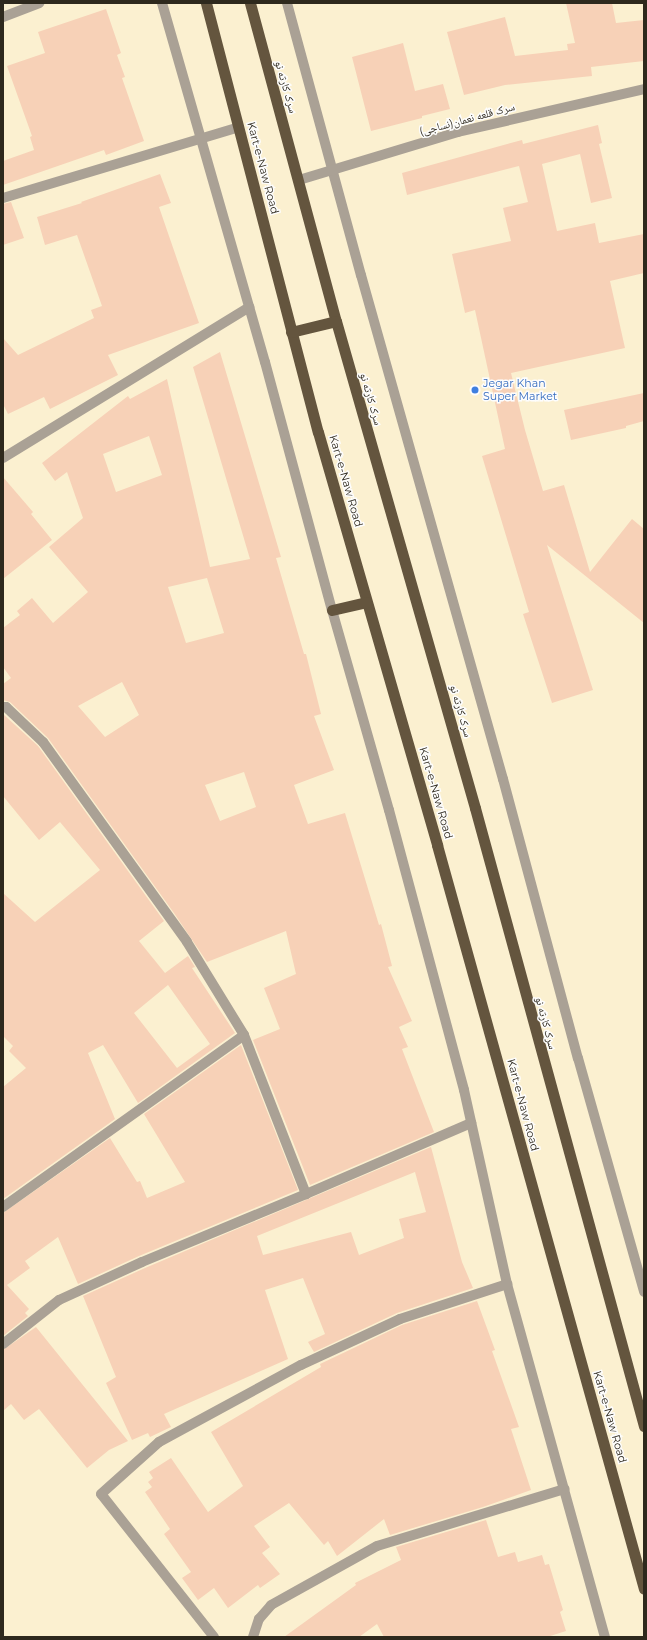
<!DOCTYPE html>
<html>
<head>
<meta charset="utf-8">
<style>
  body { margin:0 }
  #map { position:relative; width:647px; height:1640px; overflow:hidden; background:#fbf0d0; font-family:Montserrat,"Noto Naskh Arabic",sans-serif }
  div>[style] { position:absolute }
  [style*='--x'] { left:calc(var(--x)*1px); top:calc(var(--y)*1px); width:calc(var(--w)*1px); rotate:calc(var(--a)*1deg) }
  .building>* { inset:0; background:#f7d1b7 }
  .minor>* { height:10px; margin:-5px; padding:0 5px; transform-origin:5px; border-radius:5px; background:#aaa195 }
  .tertiary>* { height:10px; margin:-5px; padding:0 5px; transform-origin:5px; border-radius:5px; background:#aaa195 }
  .trunk>* { height:11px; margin:-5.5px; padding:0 5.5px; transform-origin:5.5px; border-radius:5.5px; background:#64553e }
  .dots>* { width:11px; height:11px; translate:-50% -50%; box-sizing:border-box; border:2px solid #fdfdfd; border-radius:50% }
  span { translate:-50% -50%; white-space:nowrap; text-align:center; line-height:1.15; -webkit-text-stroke:3px #fdfdfd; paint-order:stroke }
  .street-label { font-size:11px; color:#2e291d }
  .shop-label { font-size:11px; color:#366cbe }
  .left { translate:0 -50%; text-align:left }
  .frame { position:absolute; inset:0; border:4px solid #2e291d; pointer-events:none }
</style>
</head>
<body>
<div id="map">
  <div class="building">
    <div style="clip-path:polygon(566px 3px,612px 3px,616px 23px,644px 20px,644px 61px,591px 67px,592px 76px,505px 85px,464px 95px,447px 32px,505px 17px,515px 56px,568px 50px,567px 44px,575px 43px)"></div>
    <div style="clip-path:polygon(106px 9px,121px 53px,117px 55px,125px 77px,122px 78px,144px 141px,106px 155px,104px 150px,3px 185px,3px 161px,34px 150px,30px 137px,32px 136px,7px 66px,45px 53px,38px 32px)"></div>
    <div style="clip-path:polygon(403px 43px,415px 91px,443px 84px,450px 109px,422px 116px,422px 118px,371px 131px,352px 57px)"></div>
    <div style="clip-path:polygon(598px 125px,602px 143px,599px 144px,612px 198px,591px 203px,580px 154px,542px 164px,557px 231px,595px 223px,599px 243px,644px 234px,644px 273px,610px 281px,625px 348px,511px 373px,525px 430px,543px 491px,564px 485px,590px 572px,632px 519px,644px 529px,644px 623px,547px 545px,593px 690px,552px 703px,523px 614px,529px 612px,482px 456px,505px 449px,475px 310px,465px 313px,452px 254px,511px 241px,503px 208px,528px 202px,519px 166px,407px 195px,402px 173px,522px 140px,523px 144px)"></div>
    <div style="clip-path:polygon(160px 174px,171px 203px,159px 207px,199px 323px,108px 355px,118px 375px,50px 409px,44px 397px,8px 414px,3px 404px,3px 338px,18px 355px,94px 318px,91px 310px,102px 306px,77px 235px,45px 245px,37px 217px,82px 203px,81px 202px)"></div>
    <div style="clip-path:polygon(11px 202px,24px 238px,3px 245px,3px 204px)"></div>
    <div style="clip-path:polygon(evenodd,220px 352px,281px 557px,276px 558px,304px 654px,306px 654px,321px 714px,314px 716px,334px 770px,294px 785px,308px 824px,345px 813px,379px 925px,381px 924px,392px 966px,388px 967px,412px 1021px,399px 1027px,408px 1047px,402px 1049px,434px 1132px,310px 1185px,253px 1040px,280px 1029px,264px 988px,296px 974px,286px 931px,207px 962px,174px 913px,48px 738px,10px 702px,3px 700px,3px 684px,11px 678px,3px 667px,3px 628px,20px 615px,17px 611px,32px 598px,53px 623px,88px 592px,49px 547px,83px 518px,67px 472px,55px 481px,42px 463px,128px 396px,130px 399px,167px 379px,210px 567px,250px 559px,193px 367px,220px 352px,149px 436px,162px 475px,116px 492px,103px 454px,149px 436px,220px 352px,207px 578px,224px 633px,186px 643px,168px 587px,207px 578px,220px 352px,122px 682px,139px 715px,105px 737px,78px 706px,122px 682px,220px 352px,244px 772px,256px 807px,220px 821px,205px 785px,244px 772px)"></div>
    <div style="clip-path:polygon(644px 393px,644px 421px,626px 426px,626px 428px,571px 440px,564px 410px)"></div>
    <div style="clip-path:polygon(3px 477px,33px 512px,31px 514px,52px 540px,3px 579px)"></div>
    <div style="clip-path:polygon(evenodd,3px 714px,38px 746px,164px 921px,139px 941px,165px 973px,188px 956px,195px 967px,192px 968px,235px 1033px,138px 1103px,103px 1045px,88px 1053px,115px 1119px,3px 1199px,3px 1087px,26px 1068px,9px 1051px,13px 1046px,3px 1036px,3px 893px,35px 922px,100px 870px,60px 822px,39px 840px,3px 796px,3px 714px,168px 985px,210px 1044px,177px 1068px,134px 1013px,168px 985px)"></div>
    <div style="clip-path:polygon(241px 1045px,298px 1190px,139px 1256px,78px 1284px,58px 1237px,25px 1261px,30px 1268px,7px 1285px,29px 1309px,25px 1313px,28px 1316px,3px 1336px,3px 1213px,110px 1138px,137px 1182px,140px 1181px,147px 1198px,185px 1182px,144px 1114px)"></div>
    <div style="clip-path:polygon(evenodd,431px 1147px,462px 1262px,473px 1288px,397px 1313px,314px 1352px,308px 1342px,325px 1334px,303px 1278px,265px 1290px,288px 1359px,164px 1414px,171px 1427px,150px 1437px,148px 1433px,132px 1440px,106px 1383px,116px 1377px,83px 1296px,145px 1268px,431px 1147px,415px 1172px,426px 1212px,399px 1219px,404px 1238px,359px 1255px,351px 1232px,263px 1255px,257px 1236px,415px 1172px)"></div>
    <div style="clip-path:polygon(477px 1301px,495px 1350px,492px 1351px,519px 1427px,511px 1429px,531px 1490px,483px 1507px,390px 1535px,384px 1519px,337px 1556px,328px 1541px,324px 1545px,289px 1503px,254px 1526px,270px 1547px,262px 1553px,280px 1574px,260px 1588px,258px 1585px,228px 1608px,214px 1588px,198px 1600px,182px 1578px,191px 1572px,164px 1534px,170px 1529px,145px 1492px,152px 1487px,148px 1482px,153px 1478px,149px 1472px,171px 1458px,208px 1512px,243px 1486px,211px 1432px,321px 1367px,320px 1364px,402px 1325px)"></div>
    <div style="clip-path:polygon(36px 1327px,128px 1441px,109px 1450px,87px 1468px,39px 1409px,24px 1420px,11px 1404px,3px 1411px,3px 1350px)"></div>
    <div style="clip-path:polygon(486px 1520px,498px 1557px,515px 1552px,518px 1562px,542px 1555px,545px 1565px,549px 1564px,563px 1610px,560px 1612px,566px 1631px,547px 1637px,384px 1637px,377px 1624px,359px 1637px,284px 1637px,356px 1585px,355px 1583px,401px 1560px,396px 1547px)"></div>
  </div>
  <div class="minor">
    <div style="--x:162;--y:3;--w:373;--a:74"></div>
    <div style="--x:265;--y:362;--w:257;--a:74.9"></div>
    <div style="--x:332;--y:610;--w:208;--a:74.1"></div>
    <div style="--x:389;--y:810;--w:290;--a:75"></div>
    <div style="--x:464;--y:1090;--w:199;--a:77.5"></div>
    <div style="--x:507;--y:1284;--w:366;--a:74.5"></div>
    <div style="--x:287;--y:3;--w:282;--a:74.8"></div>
    <div style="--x:361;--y:275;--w:524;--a:74.27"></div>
    <div style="--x:503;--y:779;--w:289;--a:75"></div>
    <div style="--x:578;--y:1058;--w:243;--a:74.2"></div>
    <div style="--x:3;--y:17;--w:39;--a:-21"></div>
    <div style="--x:3;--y:198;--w:246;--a:-16.7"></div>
    <div style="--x:3;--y:458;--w:289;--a:-31.5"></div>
    <div style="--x:3;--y:707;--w:3;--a:0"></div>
    <div style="--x:6;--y:707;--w:51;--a:43.4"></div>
    <div style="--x:43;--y:742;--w:246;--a:54.2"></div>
    <div style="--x:187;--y:942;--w:109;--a:58.5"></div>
    <div style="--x:244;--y:1035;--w:171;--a:68.7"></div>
    <div style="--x:3;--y:1207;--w:296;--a:-35.5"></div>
    <div style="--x:3;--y:1344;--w:71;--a:-38.2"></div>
    <div style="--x:59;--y:1300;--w:91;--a:-24.6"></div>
    <div style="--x:142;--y:1262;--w:178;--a:-22.5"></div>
    <div style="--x:306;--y:1194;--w:180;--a:-23.3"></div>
    <div style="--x:214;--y:1637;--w:182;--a:-128.3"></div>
    <div style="--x:101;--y:1494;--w:78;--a:-41.9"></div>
    <div style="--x:159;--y:1442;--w:162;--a:-28.5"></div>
    <div style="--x:301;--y:1365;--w:109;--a:-24.9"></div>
    <div style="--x:400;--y:1319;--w:113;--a:-18.1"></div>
    <div style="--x:253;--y:1637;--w:19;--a:-72"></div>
    <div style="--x:259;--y:1619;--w:18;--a:-49"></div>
    <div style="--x:271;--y:1605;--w:121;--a:-29.1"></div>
    <div style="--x:377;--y:1546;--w:196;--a:-16.9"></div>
  </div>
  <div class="tertiary">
    <div style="--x:299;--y:180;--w:166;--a:-16.8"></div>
    <div style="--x:458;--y:132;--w:191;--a:-13"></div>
  </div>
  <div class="trunk">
    <div style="--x:206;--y:3;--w:443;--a:75.4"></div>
    <div style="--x:318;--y:432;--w:430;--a:73.9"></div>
    <div style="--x:437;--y:845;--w:772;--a:74.45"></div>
    <div style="--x:250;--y:3;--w:329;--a:74.9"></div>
    <div style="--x:336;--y:321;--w:506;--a:74.07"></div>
    <div style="--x:475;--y:808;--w:641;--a:74.71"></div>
    <div style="--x:291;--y:332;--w:46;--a:-13.7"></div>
    <div style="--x:332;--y:610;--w:35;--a:-13"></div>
  </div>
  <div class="dots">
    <div style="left:475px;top:390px;background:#3f7fe0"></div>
  </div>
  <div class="street-label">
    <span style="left:286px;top:87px;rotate:74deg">سرک کارته نو</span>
    <span style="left:467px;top:119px;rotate:-15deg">سرک قلعه نعمان(نساجی)</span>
    <span style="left:263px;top:168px;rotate:75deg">Kart-e-Naw Road</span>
    <span style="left:371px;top:399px;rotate:74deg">سرک کارته نو</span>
    <span style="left:346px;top:481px;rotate:74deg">Kart-e-Naw Road</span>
    <span style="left:461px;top:711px;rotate:74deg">سرک کارته نو</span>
    <span style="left:436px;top:793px;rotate:74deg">Kart-e-Naw Road</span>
    <span style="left:546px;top:1023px;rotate:75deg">سرک کارته نو</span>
    <span style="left:523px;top:1105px;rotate:75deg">Kart-e-Naw Road</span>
    <span style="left:610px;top:1417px;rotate:74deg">Kart-e-Naw Road</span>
  </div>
  <div class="shop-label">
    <span class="left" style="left:483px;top:390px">Jegar Khan<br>Super Market</span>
  </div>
  <div class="frame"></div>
</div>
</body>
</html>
